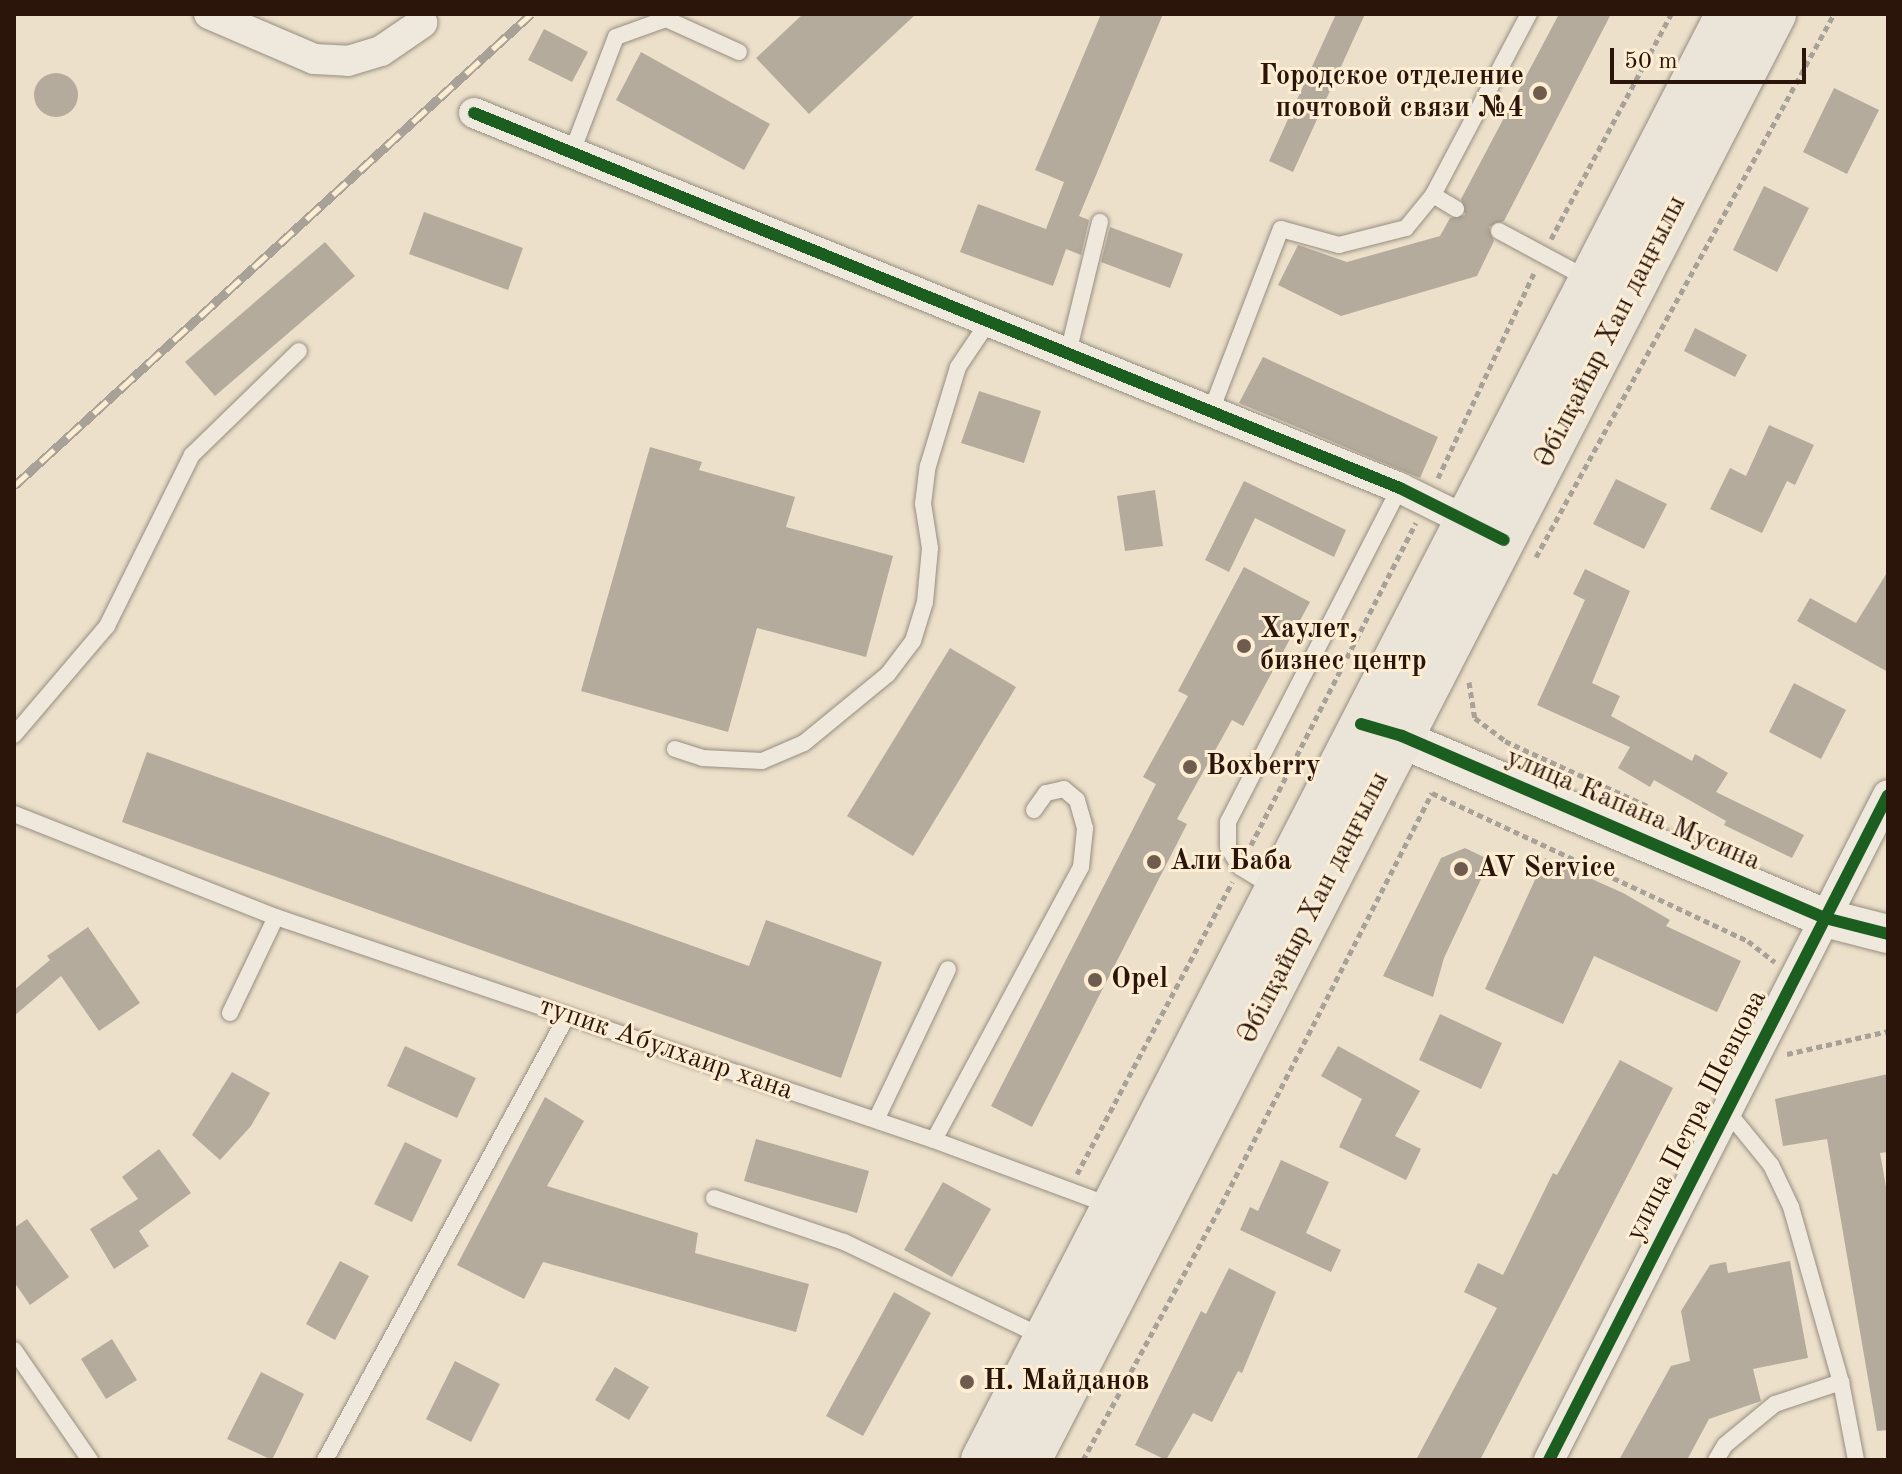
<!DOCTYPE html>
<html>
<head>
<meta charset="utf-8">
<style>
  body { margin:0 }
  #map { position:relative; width:1902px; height:1474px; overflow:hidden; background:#ece0ca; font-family:"Old Standard TT",serif }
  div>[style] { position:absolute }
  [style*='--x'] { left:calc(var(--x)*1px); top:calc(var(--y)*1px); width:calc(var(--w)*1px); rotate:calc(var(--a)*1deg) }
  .building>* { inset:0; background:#b4ab9c }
  .round { border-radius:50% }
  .path>* { height:5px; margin-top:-2.5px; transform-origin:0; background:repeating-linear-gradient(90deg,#a8a198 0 6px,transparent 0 10px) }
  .roads { filter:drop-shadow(0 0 2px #978e80) drop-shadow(0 0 2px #978e80) }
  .service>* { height:16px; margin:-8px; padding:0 8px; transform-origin:8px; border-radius:8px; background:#efe8dd }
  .minor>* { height:30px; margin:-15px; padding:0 15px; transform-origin:15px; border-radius:15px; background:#efe8dd }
  .tertiary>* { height:38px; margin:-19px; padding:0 19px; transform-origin:19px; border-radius:19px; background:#efe8dd }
  .primary>* { height:44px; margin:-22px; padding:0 22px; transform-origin:22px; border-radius:22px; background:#ebe4d8 }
  .rail>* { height:9px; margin-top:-4.5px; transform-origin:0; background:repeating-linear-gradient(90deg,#fcedd3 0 18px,#a8a198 0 36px); box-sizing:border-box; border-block:2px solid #a8a198 }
  .cycleway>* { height:12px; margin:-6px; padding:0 6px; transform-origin:6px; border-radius:6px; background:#1b5e20 }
  .dots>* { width:22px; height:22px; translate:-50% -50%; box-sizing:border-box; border:4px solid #fcedd3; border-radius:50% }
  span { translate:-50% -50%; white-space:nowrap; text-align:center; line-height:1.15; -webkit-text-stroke:6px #fcedd3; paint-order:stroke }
  .poi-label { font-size:28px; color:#2b150b; font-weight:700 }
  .right { translate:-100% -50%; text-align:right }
  .left { translate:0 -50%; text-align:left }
  .street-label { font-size:28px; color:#2b150b }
  .frame { position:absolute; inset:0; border:16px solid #2b150b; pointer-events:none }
  .scale { position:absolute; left:1610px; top:48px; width:196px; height:36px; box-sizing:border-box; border:4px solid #2b150b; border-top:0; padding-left:10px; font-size:24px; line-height:28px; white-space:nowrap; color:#2b150b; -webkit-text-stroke:6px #fcedd3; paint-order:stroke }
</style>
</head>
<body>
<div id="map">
  <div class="building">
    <div style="clip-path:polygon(803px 14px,916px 14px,809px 114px,756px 58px)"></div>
    <div style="clip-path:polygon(1101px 14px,1163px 14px,1079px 216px,1089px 220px,1081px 255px,1066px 249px,1053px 286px,960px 252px,978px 204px,1046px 229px,1064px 182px,1035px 170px)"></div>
    <div style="clip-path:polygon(1336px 14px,1365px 14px,1293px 172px,1269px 161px)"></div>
    <div style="clip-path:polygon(1559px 14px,1611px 14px,1504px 221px,1489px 227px,1494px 241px,1477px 276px,1341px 316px,1278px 285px,1298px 245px,1347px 262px,1440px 236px,1450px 218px,1465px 215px,1461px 199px)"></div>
    <div style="clip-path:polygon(544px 29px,588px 52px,572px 82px,528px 60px)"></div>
    <div style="clip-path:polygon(641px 52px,770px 124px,744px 170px,616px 100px)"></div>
    <div class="round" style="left:34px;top:73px;width:44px;height:44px"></div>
    <div style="clip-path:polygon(1834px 88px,1879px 110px,1847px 174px,1803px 152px)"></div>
    <div style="clip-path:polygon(1764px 186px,1809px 208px,1777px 272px,1733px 250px)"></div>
    <div style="clip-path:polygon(424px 212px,523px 248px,508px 290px,409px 254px)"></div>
    <div style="clip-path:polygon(1110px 227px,1183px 254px,1170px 288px,1101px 262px)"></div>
    <div style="clip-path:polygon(325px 242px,355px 276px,215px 396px,185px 362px)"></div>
    <div style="clip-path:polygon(1695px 328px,1747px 355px,1735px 377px,1684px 351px)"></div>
    <div style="clip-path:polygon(1263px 357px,1438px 437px,1420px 478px,1239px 403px)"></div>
    <div style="clip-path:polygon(979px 391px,1041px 411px,1024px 463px,961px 443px)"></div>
    <div style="clip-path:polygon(1769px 425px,1814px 445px,1795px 485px,1787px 481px,1762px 533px,1710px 509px,1730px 468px,1746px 476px)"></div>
    <div style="clip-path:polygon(650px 447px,702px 462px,699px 470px,795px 497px,786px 527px,893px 556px,866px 657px,757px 628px,728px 732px,581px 691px)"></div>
    <div style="clip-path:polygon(1616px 479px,1667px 504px,1644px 549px,1593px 524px)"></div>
    <div style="clip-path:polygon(1244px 481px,1346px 530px,1334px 557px,1255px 518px,1229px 572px,1205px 560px)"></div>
    <div style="clip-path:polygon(1155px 490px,1163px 546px,1125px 551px,1117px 496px)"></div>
    <div style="clip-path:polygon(1244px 567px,1310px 602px,1243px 726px,1232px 720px,1177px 819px,1187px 824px,1032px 1127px,991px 1106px,1156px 784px,1143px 777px,1188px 696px,1178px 691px)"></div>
    <div style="clip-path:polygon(1585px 569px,1630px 591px,1592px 683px,1620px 696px,1611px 716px,1692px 761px,1695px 754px,1728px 773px,1716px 792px,1804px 835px,1792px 858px,1724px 825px,1726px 821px,1654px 780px,1650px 787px,1618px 768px,1630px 747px,1537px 705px,1585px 600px,1573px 594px)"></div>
    <div style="clip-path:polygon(1888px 571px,1888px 672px,1797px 621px,1810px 598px,1856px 623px)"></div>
    <div style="clip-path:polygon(950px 648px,1016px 687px,913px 856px,847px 816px)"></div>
    <div style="clip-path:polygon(1794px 683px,1846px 710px,1821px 759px,1769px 732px)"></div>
    <div style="clip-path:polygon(147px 752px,749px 966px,766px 920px,882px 962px,841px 1078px,122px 822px)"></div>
    <div style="clip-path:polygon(1465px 848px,1490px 860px,1444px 958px,1433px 997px,1383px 976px,1441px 858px)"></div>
    <div style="clip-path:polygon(1545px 858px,1623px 893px,1670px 920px,1666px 926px,1741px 961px,1717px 1012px,1594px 956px,1563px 1024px,1485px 989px)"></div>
    <div style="clip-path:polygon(88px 927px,140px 1003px,99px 1031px,61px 976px,14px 1016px,14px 990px,50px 960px,47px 956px)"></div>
    <div style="clip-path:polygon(1440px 1014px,1502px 1043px,1481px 1089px,1419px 1060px)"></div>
    <div style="clip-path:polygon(405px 1046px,476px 1078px,457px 1118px,387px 1086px)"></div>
    <div style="clip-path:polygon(1338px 1046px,1420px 1091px,1395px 1136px,1421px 1149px,1406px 1180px,1339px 1147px,1362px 1099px,1321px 1076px)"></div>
    <div style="clip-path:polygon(1620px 1060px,1673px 1088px,1480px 1460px,1416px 1460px,1497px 1308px,1464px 1292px,1478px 1263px,1503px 1275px,1553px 1173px,1557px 1175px)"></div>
    <div style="clip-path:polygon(232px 1072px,270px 1093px,251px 1126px,220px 1160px,192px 1135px)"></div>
    <div style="clip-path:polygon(1888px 1074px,1888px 1152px,1880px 1153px,1888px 1198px,1888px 1430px,1877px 1431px,1827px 1139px,1783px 1146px,1775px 1099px)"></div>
    <div style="clip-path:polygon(545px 1097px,584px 1121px,547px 1186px,698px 1233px,695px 1253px,809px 1284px,796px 1332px,543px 1262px,524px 1299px,457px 1265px)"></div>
    <div style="clip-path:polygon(756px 1139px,869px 1171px,857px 1213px,744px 1181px)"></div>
    <div style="clip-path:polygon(405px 1142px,442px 1160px,412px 1222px,374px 1204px)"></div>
    <div style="clip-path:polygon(159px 1149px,191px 1193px,139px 1231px,149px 1246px,114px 1269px,90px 1229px,138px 1199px,122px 1177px)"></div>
    <div style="clip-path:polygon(1281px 1160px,1329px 1182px,1306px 1233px,1341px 1250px,1331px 1272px,1240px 1230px,1250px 1207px,1258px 1211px)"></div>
    <div style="clip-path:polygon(943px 1182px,991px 1209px,952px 1277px,904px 1250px)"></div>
    <div style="clip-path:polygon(27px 1219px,69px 1277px,30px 1305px,14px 1282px,14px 1228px)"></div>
    <div style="clip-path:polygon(340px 1261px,369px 1276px,335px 1340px,306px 1324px)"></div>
    <div style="clip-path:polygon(1790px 1261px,1808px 1358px,1753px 1369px,1761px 1401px,1709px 1419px,1687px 1460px,1619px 1460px,1671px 1366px,1690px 1361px,1681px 1311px,1710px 1265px,1726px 1262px,1728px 1273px)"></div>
    <div style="clip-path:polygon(1229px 1268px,1276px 1292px,1242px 1373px,1238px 1371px,1212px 1422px,1193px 1413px,1166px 1460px,1135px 1445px,1201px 1311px,1206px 1314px)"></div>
    <div style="clip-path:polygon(894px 1292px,931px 1313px,863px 1436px,826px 1416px)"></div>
    <div style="clip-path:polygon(112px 1339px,137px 1380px,106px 1399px,81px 1359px)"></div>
    <div style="clip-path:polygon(455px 1361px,500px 1384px,471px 1442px,426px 1419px)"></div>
    <div style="clip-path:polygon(615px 1367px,649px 1387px,629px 1420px,595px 1400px)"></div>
    <div style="clip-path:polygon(261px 1372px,304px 1394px,272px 1460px,227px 1439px)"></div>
  </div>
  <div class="path">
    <div style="--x:1551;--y:239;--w:255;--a:-61.9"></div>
    <div style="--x:1438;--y:478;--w:226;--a:-64.9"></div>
    <div style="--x:1536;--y:557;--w:619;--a:-61.24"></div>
    <div style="--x:1469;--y:682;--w:36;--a:81"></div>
    <div style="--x:1475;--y:718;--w:38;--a:37"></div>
    <div style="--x:1505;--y:741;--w:159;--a:24.5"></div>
    <div style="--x:1251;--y:845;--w:362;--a:-62.9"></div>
    <div style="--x:1787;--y:1054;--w:104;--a:-12.8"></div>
    <div style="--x:1077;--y:1174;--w:331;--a:-62"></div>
    <div style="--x:1083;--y:1460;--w:281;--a:-61.5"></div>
    <div style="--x:1217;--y:1213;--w:472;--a:-62.9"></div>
    <div style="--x:1432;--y:793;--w:349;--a:25.1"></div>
    <div style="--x:1748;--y:941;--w:34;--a:38"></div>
  </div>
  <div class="roads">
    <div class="service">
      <div style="--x:572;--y:152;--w:123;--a:-69.1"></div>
      <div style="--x:616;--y:37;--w:53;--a:-19.8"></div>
      <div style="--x:666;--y:19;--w:80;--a:24.3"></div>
      <div style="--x:1433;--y:195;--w:205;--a:-62.1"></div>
      <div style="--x:1499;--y:231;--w:103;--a:28.3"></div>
      <div style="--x:1068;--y:353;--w:135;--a:-76.3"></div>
      <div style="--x:1211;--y:411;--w:195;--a:-69"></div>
      <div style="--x:1281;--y:229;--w:60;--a:15.4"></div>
      <div style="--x:1339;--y:245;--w:69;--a:-14.2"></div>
      <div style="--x:1406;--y:228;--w:43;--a:-50.7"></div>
      <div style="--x:1433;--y:195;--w:27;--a:31"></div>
      <div style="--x:14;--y:735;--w:143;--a:-49.5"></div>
      <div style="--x:107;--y:626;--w:191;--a:-63.6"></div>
      <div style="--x:192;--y:455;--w:149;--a:-44.2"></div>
      <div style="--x:675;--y:749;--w:29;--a:18"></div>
      <div style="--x:703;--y:758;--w:59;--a:2.9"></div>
      <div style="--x:762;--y:761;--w:46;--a:-23.2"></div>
      <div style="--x:804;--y:743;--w:109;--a:-39.4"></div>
      <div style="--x:888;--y:674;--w:41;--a:-52.9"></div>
      <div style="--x:913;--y:641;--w:41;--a:-72.9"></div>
      <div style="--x:925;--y:602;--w:54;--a:-84.7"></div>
      <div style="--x:930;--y:548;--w:45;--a:-99"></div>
      <div style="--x:923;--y:504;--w:38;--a:-83"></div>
      <div style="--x:928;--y:466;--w:103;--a:-73.1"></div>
      <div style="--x:958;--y:367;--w:55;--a:-56"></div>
      <div style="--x:14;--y:814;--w:282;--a:21.5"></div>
      <div style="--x:1276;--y:889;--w:42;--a:-148.6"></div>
      <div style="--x:1240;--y:867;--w:23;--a:-121"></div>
      <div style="--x:1228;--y:847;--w:25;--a:-90"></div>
      <div style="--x:1228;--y:822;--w:376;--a:-62.8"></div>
      <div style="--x:230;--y:1013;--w:106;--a:-64.4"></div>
      <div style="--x:276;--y:917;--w:695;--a:18.72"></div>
      <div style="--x:934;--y:1140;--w:189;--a:20.4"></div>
      <div style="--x:1727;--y:1111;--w:70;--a:50.8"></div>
      <div style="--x:1771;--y:1165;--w:47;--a:64.5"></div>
      <div style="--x:1791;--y:1207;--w:182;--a:74.1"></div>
      <div style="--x:1841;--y:1382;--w:79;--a:79.1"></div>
      <div style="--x:876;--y:1120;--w:167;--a:-64.5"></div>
      <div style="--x:934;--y:1140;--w:310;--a:-61.7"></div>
      <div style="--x:1081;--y:867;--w:39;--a:-84"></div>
      <div style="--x:1085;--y:828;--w:29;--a:-106"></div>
      <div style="--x:1077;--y:800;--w:17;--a:-140"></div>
      <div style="--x:1064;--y:789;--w:18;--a:167"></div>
      <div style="--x:1046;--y:793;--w:21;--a:125"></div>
      <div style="--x:714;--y:1198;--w:137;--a:18.7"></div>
      <div style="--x:844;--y:1242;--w:223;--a:25.5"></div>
      <div style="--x:14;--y:1350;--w:134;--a:55.4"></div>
      <div style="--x:325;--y:1460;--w:506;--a:-61.41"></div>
      <div style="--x:1716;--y:1460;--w:17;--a:-59"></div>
      <div style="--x:1725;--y:1445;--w:65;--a:-39.4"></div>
      <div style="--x:1775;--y:1404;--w:70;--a:-18.4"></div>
    </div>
    <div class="minor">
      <div style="--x:209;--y:14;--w:114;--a:23.2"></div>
      <div style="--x:314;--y:59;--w:34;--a:3"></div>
      <div style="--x:348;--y:61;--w:34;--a:-17"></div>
      <div style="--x:381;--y:51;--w:50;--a:-34.3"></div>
      <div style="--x:474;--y:113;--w:999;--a:22.05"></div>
      <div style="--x:1400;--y:488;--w:95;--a:26.3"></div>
      <div style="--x:1549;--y:1460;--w:746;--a:-62.99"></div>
    </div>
    <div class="tertiary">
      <div style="--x:1375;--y:728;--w:488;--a:22.9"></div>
      <div style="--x:1825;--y:918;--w:65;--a:14.3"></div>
    </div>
    <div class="primary">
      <div style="--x:983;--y:1460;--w:1627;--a:-62.74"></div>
      <div style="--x:1029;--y:1460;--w:1627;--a:-62.74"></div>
    </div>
  </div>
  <div class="rail">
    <div style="--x:14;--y:486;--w:700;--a:-42.39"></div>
  </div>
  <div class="cycleway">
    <div style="--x:474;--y:113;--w:999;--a:22.05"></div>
    <div style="--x:1400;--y:488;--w:116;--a:26.6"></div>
    <div style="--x:1361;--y:724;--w:43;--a:16.3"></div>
    <div style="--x:1402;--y:736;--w:460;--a:23.3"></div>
    <div style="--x:1825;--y:918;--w:65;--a:14.3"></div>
    <div style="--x:1549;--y:1460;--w:746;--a:-62.99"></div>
  </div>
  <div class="dots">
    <div style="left:1540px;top:93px;background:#6f5c4e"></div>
    <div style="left:1244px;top:646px;background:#6f5c4e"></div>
    <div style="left:1190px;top:767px;background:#6f5c4e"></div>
    <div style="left:1154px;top:862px;background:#6f5c4e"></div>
    <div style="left:1461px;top:869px;background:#6f5c4e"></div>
    <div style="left:1095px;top:980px;background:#6f5c4e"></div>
    <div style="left:967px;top:1382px;background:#6f5c4e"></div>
  </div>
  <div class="poi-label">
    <span class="right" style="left:1524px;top:93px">Городское отделение<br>почтовой связи №4</span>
    <span class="left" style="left:1260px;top:646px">Хаулет,<br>бизнес центр</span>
    <span class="left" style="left:1206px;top:767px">Boxberry</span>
    <span class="left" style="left:1170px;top:862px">Али Баба</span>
    <span class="left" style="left:1477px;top:869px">AV Service</span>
    <span class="left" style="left:1111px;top:980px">Opel</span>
    <span class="left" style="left:983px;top:1382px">Н. Майданов</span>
  </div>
  <div class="street-label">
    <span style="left:1611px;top:332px;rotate:-63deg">Әбілқайыр Хан даңғылы</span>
    <span style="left:1633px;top:810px;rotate:23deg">улица Капана Мусина</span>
    <span style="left:1314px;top:908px;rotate:-63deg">Әбілқайыр Хан даңғылы</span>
    <span style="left:666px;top:1049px;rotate:19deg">тупик Абулхаир хана</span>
    <span style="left:1697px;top:1116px;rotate:-63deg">улица Петра Шевцова</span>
  </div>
  <div class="frame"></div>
  <div class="scale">50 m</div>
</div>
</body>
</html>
